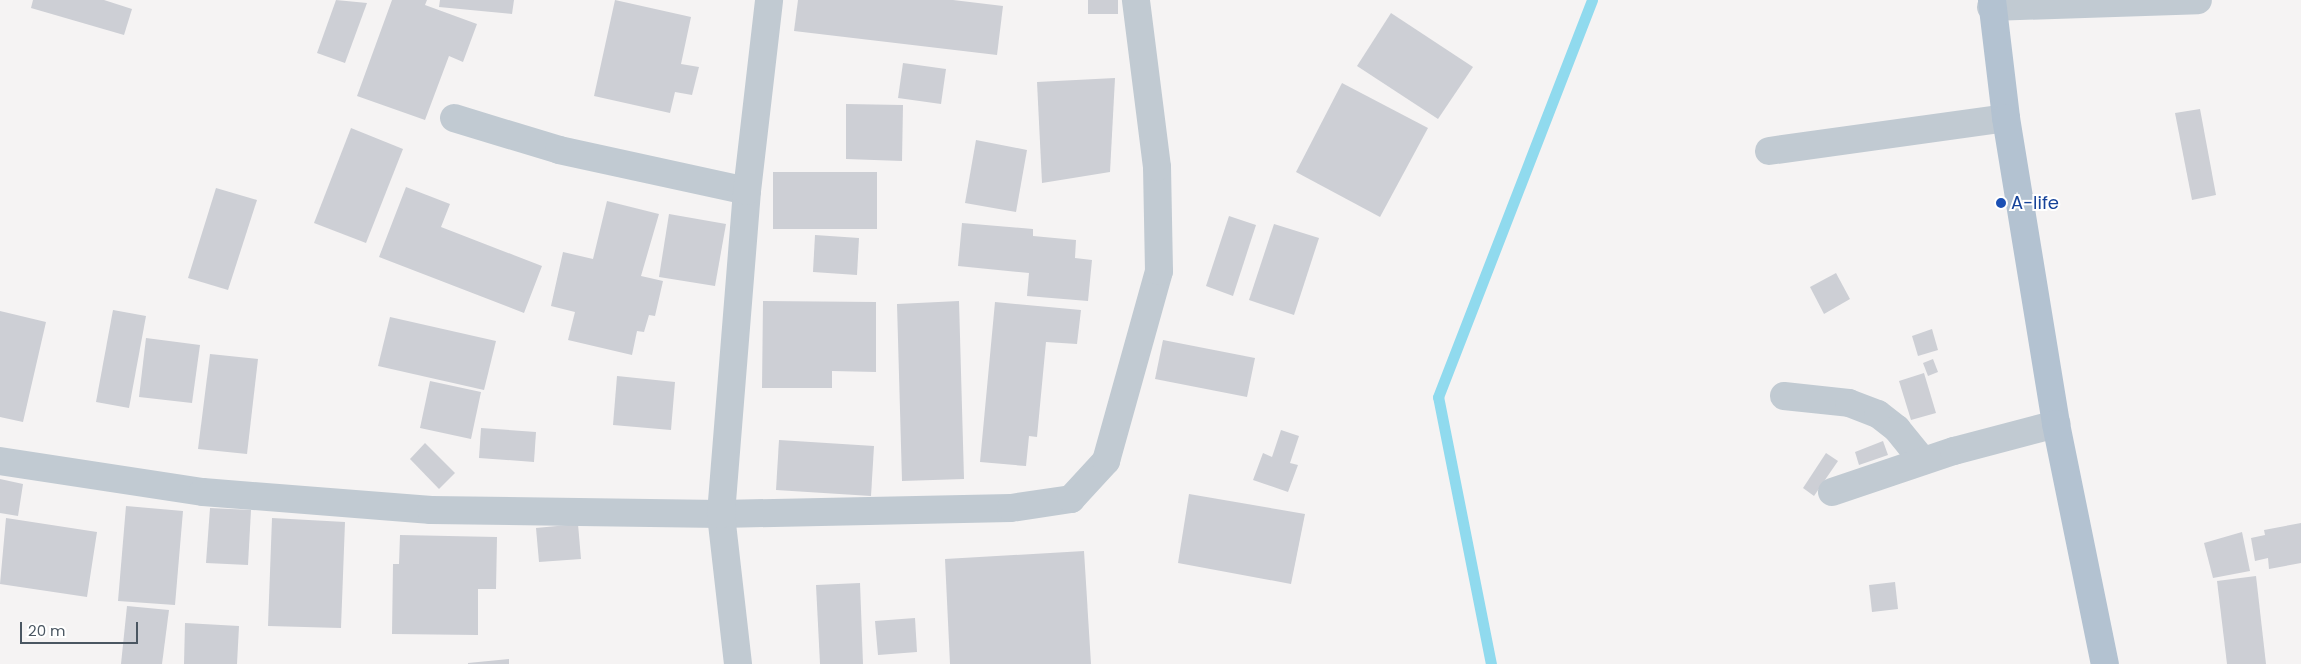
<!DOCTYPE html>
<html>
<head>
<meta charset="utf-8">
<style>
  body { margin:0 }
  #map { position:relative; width:2301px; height:664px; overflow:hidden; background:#f5f3f3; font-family:Poppins,sans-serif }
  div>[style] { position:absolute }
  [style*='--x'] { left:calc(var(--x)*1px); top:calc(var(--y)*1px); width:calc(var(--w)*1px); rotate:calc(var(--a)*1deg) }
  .stream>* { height:11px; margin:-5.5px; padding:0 5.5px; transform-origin:5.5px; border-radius:5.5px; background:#90daee }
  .building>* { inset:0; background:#cdcfd5 }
  .minor>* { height:28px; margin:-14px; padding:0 14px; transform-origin:14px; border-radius:14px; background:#c1cad2 }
  .major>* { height:28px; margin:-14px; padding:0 14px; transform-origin:14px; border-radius:14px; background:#b3c2d1 }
  .dots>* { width:14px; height:14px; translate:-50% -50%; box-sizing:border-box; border:2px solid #fff; border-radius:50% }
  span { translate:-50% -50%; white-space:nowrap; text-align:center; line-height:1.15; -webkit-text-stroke:4px #fff; paint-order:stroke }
  .transit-label { font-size:18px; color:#164399 }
  .left { translate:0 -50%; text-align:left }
  .scale { position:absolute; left:20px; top:622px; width:118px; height:22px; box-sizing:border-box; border:2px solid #4a5661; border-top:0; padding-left:6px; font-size:15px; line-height:18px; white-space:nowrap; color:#4a5661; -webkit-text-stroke:4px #fff; paint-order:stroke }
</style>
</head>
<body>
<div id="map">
  <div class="stream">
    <div style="--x:1491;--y:664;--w:272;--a:-101.2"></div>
    <div style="--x:1438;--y:397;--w:426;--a:-68.8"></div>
  </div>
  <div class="building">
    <div style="clip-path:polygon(33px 0,104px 0,132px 9px,124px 35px,31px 8px)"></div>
    <div style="clip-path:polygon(336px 0,367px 3px,345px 63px,317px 53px)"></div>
    <div style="clip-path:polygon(392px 0,427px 0,425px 5px,477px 24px,463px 62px,449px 56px,425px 120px,357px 96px)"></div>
    <div style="clip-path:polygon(440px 0,514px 0,512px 14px,439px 7px)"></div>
    <div style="clip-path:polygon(615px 0,691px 17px,681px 64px,699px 67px,692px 95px,675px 92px,670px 113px,594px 96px)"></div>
    <div style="clip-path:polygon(798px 0,953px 0,1003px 6px,997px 55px,794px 31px)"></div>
    <div style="clip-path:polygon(1088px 0,1118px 0,1118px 14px,1088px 14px)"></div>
    <div style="clip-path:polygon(1391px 13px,1473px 67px,1438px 119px,1357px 66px)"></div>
    <div style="clip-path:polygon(903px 63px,946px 69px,941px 104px,898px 98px)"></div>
    <div style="clip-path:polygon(1115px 78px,1110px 172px,1042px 183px,1037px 82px)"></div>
    <div style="clip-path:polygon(1342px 83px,1428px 128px,1380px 217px,1296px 172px)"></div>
    <div style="clip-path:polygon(846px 104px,903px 105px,902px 161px,846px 159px)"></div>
    <div style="clip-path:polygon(2200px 109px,2216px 195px,2192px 200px,2175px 113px)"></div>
    <div style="clip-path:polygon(351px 128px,403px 149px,366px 243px,314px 223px)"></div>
    <div style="clip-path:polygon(976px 140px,1027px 150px,1016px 212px,965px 203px)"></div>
    <div style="clip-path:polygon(773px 172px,877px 172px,877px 229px,773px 229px)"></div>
    <div style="clip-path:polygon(406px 187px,450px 204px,441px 227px,542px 266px,524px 313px,379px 257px)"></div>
    <div style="clip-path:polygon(216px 188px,257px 200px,228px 290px,188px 278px)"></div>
    <div style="clip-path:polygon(607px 201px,659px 214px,641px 276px,663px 281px,655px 316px,649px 315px,644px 332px,637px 331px,632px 355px,568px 340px,575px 312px,551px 306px,563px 252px,593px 259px)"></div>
    <div style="clip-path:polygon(669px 214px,726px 224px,715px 286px,659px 277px)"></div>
    <div style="clip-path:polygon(1229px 216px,1256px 225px,1233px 296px,1206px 286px)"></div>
    <div style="clip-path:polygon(962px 223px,1033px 229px,1033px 236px,1076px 240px,1075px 258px,1092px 260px,1088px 301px,1027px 296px,1029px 273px,958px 266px)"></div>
    <div style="clip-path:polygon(1274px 224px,1319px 238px,1294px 315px,1249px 300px)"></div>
    <div style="clip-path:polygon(815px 235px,859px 238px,857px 275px,813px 272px)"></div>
    <div style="clip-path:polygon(1836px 273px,1850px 299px,1824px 314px,1810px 287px)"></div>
    <div style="clip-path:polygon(763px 301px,876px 302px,876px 372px,832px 371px,832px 388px,762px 388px)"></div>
    <div style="clip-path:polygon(959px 301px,964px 479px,902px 481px,897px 304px)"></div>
    <div style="clip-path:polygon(995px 302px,1081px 310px,1077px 344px,1046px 342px,1037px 437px,1029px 436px,1026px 466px,980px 462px)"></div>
    <div style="clip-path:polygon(113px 310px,146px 316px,129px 408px,96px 402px)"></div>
    <div style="clip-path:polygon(0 311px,46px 322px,23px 422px,0 417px)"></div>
    <div style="clip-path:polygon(390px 317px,496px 341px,484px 390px,378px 366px)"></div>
    <div style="clip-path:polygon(1932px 329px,1938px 350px,1918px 356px,1912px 336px)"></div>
    <div style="clip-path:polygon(146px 338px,200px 345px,192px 403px,139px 397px)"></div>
    <div style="clip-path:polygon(1163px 340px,1255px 358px,1247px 397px,1155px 379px)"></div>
    <div style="clip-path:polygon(210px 354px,258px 359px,247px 454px,198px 449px)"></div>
    <div style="clip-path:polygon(1933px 359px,1938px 372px,1928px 376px,1923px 363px)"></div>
    <div style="clip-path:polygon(1924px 373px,1936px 413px,1911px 420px,1899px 381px)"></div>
    <div style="clip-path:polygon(617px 376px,675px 382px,671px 430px,613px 425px)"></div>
    <div style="clip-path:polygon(430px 381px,481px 392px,471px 439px,420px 428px)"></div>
    <div style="clip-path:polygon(481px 428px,536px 432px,534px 462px,479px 458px)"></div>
    <div style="clip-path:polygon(1281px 430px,1299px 436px,1290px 463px,1298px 465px,1288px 492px,1253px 480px,1263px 453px,1272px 457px)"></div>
    <div style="clip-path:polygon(779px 440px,874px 446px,871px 496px,776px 490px)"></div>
    <div style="clip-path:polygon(1883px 441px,1888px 455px,1859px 465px,1855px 452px)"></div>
    <div style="clip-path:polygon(425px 443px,455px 473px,439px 489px,410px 459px)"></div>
    <div style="clip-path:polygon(1826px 453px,1838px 461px,1814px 496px,1803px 488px)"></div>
    <div style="clip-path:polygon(0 479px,23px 484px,18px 516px,0 513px)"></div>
    <div style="clip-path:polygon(1189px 494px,1305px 514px,1291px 584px,1178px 563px)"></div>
    <div style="clip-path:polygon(126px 506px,183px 511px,175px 605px,118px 601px)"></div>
    <div style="clip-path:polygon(210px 508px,251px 510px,248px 565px,206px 563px)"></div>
    <div style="clip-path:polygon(6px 518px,97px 532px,87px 597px,0 584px)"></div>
    <div style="clip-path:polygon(272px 518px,345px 522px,341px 628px,268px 626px)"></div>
    <div style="clip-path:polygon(2301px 523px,2301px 563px,2269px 569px,2268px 558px,2255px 561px,2251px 538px,2265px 535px,2264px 530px)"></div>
    <div style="clip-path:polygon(578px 524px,581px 559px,539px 562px,536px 528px)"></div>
    <div style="clip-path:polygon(2242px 532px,2250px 571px,2213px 578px,2204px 543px)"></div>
    <div style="clip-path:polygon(400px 535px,497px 537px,496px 589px,478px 589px,478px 635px,392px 634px,393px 564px,399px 564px)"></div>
    <div style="clip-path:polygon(1084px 551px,1091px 664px,950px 664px,945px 559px)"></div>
    <div style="clip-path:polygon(2256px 576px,2266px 664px,2227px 664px,2217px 581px)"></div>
    <div style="clip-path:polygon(1895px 582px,1898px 609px,1872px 612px,1869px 585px)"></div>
    <div style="clip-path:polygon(860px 583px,863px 664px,820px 664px,816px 585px)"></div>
    <div style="clip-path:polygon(127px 606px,169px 610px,162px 664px,121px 664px)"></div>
    <div style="clip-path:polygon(915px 618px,917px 652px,878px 655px,875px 621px)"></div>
    <div style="clip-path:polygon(185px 623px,239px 626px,237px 664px,184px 664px)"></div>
    <div style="clip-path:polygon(509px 659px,509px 664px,468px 664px,468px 663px)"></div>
  </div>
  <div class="minor">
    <div style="--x:1991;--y:7;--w:207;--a:-1.9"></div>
    <div style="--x:454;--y:118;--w:110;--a:16.9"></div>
    <div style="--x:559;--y:150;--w:192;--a:12.3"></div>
    <div style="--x:1769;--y:151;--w:239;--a:-7.9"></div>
    <div style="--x:1784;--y:396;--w:65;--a:6.1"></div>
    <div style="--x:1849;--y:403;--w:31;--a:21"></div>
    <div style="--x:1878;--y:414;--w:24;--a:38"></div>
    <div style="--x:1897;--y:429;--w:41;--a:50.9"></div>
    <div style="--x:0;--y:461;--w:205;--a:8.7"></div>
    <div style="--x:203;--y:492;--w:229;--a:4.5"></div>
    <div style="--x:431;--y:510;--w:290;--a:0.8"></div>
    <div style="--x:721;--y:514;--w:290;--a:-1.2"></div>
    <div style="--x:1011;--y:508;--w:61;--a:-8.5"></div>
    <div style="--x:1071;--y:499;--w:52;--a:-47.4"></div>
    <div style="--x:1106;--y:461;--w:197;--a:-74.4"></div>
    <div style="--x:1159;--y:271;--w:104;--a:-91.1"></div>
    <div style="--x:1157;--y:167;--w:168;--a:-97.2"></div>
    <div style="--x:1832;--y:492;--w:129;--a:-18.6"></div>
    <div style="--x:1954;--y:451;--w:106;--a:-14.8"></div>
    <div style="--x:738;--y:664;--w:151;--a:-96.5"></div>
    <div style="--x:721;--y:514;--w:324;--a:-85.4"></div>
    <div style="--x:747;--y:191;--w:192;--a:-83.4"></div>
  </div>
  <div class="major">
    <div style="--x:1992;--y:0;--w:119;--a:83.2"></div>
    <div style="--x:2006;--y:118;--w:310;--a:80.7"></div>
    <div style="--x:2056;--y:424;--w:245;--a:78.5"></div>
  </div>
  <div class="dots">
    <div style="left:2001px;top:203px;background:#1a4fb4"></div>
  </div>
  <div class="transit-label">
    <span class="left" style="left:2011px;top:203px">A-life</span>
  </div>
  <div class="scale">20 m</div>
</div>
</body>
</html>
